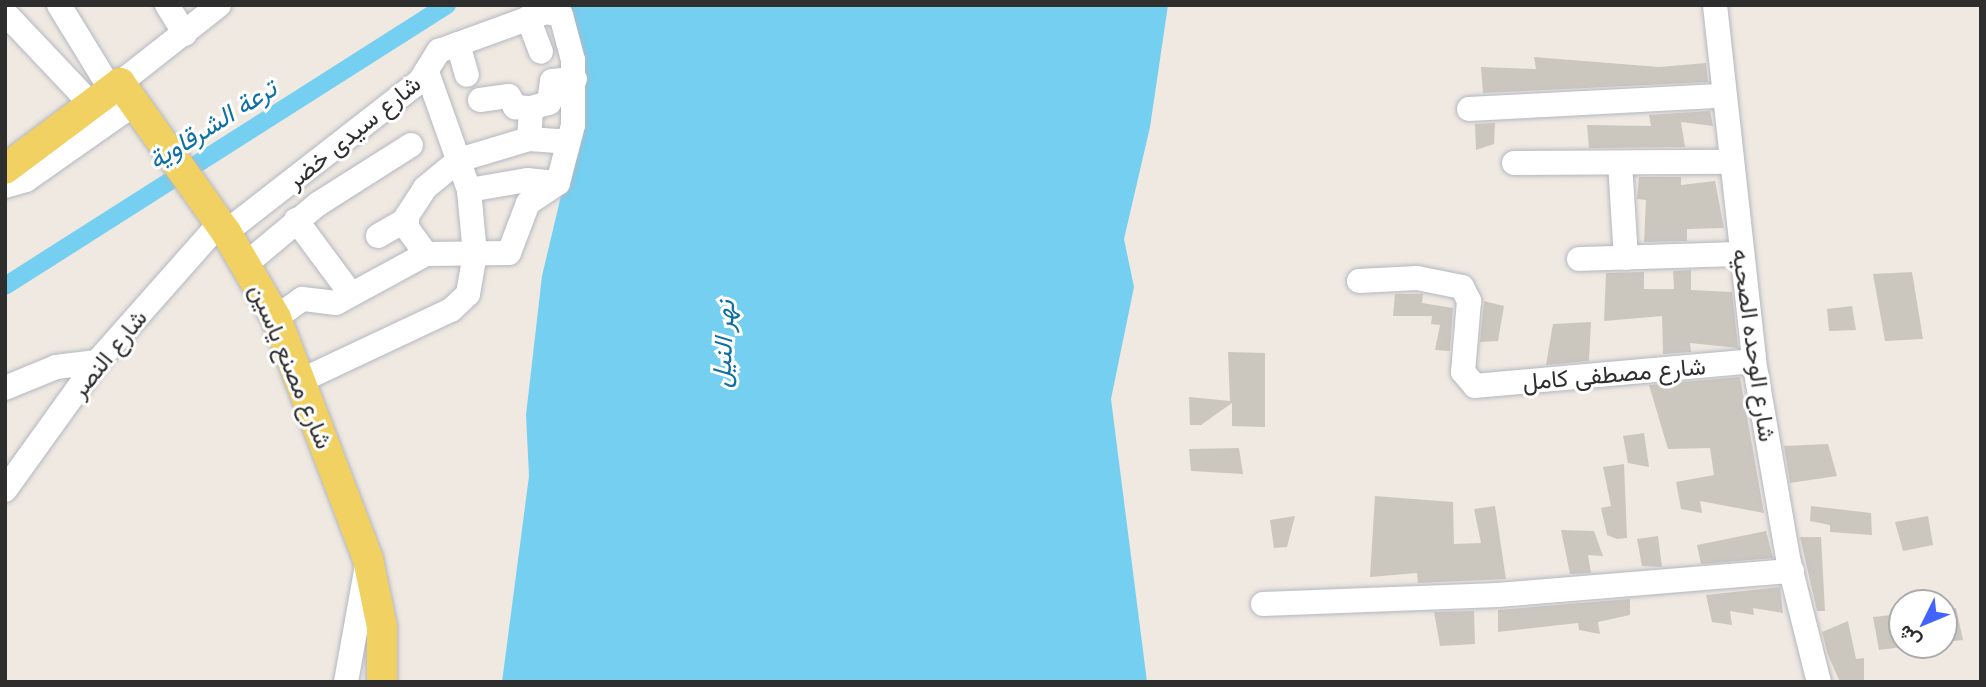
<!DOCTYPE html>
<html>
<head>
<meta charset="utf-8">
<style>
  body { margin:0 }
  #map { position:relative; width:1986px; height:687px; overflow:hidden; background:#efe9e1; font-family:"Noto Sans",Vazirmatn,sans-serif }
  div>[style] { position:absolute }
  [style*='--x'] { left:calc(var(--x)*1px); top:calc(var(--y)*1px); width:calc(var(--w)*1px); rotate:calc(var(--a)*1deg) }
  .water>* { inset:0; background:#75cff0 }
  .canal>* { height:18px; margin:-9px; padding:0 9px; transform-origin:9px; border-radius:9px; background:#75cff0 }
  .building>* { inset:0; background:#cbc7bf }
  .roads { filter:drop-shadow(0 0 2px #b4b7c1) drop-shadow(0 0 2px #b4b7c1) }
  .minor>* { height:24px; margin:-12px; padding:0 12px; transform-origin:12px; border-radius:12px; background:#fff }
  .major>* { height:30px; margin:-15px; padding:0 15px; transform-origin:15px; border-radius:15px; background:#f2d163 }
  span { translate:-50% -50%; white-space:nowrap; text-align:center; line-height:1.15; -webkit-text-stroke:6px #fff; paint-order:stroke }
  .street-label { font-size:24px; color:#2e2e2e }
  .water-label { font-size:26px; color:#0d6fa3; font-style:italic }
  .frame { position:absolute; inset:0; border:7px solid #2e2e2e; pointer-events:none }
  .north { position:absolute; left:1888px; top:589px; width:70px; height:70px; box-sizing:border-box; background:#fff; border:2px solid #ababab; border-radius:50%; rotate:227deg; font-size:19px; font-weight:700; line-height:28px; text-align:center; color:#2e2e2e }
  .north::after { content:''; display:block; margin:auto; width:24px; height:32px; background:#4264fb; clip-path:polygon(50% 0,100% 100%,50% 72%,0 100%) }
</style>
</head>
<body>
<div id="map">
  <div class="water">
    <div style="clip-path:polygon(570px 5px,1168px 5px,1150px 127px,1124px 239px,1134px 287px,1111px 399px,1147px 682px,502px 682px,529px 476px,526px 415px,542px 276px,578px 124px)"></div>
  </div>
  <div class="canal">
    <div style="--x:5;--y:286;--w:524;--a:-32.45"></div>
  </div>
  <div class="building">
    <div style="clip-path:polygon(1534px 57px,1659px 67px,1706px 63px,1708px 82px,1483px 93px,1481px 67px,1536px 69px)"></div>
    <div style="clip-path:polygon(1710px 111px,1713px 126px,1681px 122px,1685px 147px,1589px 148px,1587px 125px,1651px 126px,1649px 115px)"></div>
    <div style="clip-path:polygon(1495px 123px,1494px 144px,1476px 150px,1475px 124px)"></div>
    <div style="clip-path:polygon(1639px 177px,1681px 177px,1681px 185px,1715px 181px,1724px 228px,1687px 229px,1687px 241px,1644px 242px,1646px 200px,1637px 199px)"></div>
    <div style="clip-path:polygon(1691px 270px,1691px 290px,1732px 292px,1738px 348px,1690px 343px,1691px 352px,1663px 354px,1662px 316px,1604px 321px,1606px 273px,1644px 272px,1644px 289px,1674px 289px,1673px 271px)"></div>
    <div style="clip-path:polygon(1912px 272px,1923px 339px,1885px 341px,1873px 274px)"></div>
    <div style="clip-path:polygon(1395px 294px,1423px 294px,1422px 303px,1453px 308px,1450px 351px,1435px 350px,1440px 325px,1431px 324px,1432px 316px,1393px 316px)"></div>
    <div style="clip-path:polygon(1484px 301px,1504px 306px,1498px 341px,1480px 342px)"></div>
    <div style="clip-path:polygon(1852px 306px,1856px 330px,1829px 331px,1827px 309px)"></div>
    <div style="clip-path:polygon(1591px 322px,1589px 361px,1546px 365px,1553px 324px)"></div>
    <div style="clip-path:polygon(1228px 352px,1265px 353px,1265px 427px,1232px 426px,1232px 403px,1201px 425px,1190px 425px,1189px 397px,1230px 401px)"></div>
    <div style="clip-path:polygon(1740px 377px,1764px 513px,1700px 501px,1702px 513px,1681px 509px,1676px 482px,1714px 475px,1710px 448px,1668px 449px,1649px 385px)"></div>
    <div style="clip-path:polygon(1644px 433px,1649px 467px,1628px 463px,1623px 436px)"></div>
    <div style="clip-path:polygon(1828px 444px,1837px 476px,1790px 483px,1784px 446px)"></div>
    <div style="clip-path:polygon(1239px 448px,1243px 474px,1191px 471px,1189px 449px)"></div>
    <div style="clip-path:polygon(1624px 464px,1627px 538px,1617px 539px,1607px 535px,1601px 508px,1611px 506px,1603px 467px)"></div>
    <div style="clip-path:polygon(1375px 496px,1453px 502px,1454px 544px,1481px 543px,1474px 509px,1495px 506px,1506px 579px,1418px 583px,1417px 573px,1370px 577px)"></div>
    <div style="clip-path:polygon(1811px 506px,1871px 513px,1872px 535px,1830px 532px,1830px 525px,1810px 521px)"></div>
    <div style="clip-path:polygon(1295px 516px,1287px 547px,1274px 548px,1270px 520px)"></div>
    <div style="clip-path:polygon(1928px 516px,1933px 545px,1903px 551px,1895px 522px)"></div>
    <div style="clip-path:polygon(1561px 530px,1594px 531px,1603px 556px,1588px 555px,1591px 573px,1570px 574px)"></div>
    <div style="clip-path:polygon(1766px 531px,1773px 558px,1701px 564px,1697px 545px)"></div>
    <div style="clip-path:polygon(1658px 536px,1662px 567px,1642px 566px,1637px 539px)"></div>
    <div style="clip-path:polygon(1800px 537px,1821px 537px,1825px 611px,1817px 611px)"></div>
    <div style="clip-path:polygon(1780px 587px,1783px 613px,1753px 608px,1754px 615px,1730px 611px,1732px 625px,1712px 622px,1706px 595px)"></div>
    <div style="clip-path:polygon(1630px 599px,1630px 615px,1598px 622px,1600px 634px,1579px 630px,1578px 623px,1498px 632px,1498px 610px)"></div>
    <div style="clip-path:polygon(1956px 608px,1963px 640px,1944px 642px,1944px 609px)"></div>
    <div style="clip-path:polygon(1474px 611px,1475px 644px,1440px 646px,1434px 612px)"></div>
    <div style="clip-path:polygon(1902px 614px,1902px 647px,1879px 650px,1873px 617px)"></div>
    <div style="clip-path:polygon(1848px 621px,1856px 659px,1864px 658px,1864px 682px,1840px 682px,1828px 655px,1822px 632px)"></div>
  </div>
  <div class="roads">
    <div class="minor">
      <div style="--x:59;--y:5;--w:100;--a:58.5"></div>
      <div style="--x:167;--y:5;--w:34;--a:58"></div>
      <div style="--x:1715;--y:5;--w:358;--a:83.7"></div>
      <div style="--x:1754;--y:361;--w:205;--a:80.2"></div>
      <div style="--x:1789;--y:563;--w:123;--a:75.9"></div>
      <div style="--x:5;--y:13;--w:127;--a:46.6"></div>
      <div style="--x:528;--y:18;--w:36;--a:69"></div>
      <div style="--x:458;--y:44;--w:32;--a:74"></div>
      <div style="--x:120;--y:83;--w:126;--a:-38.2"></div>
      <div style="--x:480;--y:100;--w:29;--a:-8"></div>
      <div style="--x:509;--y:96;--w:13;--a:61"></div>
      <div style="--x:515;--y:107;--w:16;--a:4"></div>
      <div style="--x:1469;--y:109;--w:251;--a:-3"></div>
      <div style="--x:529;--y:139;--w:31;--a:-86"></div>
      <div style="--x:531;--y:108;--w:19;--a:-16"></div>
      <div style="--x:549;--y:103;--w:22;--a:-82"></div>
      <div style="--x:552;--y:81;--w:23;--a:-5"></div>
      <div style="--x:1514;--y:163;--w:218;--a:-0.3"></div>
      <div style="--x:1620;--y:163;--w:95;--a:86.4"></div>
      <div style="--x:5;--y:186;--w:22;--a:-16"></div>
      <div style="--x:26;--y:180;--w:132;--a:-35.1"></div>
      <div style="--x:469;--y:190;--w:59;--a:-9.8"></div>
      <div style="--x:527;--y:180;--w:31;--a:6"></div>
      <div style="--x:296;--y:220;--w:92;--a:53.4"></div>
      <div style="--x:226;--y:232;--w:246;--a:-37.9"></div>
      <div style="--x:420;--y:81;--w:36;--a:-58"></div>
      <div style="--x:439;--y:51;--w:114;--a:-20"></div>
      <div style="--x:546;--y:12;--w:15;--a:11"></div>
      <div style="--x:561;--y:15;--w:47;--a:75.1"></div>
      <div style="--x:573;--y:60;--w:65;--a:90"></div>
      <div style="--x:573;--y:125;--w:60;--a:104.5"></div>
      <div style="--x:558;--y:183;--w:36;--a:146"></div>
      <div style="--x:528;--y:203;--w:53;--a:110.8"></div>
      <div style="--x:509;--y:253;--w:83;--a:179.3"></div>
      <div style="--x:426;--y:254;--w:102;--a:151.4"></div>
      <div style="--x:336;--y:303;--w:34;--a:-173"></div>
      <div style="--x:302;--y:299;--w:32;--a:144"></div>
      <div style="--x:378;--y:236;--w:32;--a:-30"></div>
      <div style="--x:426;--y:254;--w:32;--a:-126"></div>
      <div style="--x:407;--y:228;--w:12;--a:-90"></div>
      <div style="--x:407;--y:216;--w:33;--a:-57"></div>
      <div style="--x:425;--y:188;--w:44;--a:-39.5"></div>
      <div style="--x:459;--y:160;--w:73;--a:-16.7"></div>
      <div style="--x:529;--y:139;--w:39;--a:4"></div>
      <div style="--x:1579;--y:259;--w:163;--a:-1.8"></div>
      <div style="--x:246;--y:264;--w:94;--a:-39.8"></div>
      <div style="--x:318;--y:204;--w:110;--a:-32.4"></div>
      <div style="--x:1359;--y:281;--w:58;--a:-3"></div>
      <div style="--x:1417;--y:278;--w:46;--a:11.3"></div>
      <div style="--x:1462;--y:287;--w:16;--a:63"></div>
      <div style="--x:1469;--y:301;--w:71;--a:94.8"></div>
      <div style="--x:1463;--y:372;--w:18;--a:49"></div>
      <div style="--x:1475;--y:386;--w:280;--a:-5.1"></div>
      <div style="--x:302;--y:380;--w:165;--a:-25.2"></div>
      <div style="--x:451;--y:310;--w:23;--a:-43"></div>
      <div style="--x:468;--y:294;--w:41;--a:-80.1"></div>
      <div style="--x:475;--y:254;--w:64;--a:-95.4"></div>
      <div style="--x:469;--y:190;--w:125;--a:-109.6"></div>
      <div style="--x:5;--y:388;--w:55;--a:-22.4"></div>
      <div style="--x:56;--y:367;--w:41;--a:-7"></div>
      <div style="--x:5;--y:490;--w:158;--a:-54.3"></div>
      <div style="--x:97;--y:362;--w:186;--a:-48.5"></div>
      <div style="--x:1263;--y:604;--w:235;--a:-2.2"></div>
      <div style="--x:1498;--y:595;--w:295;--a:-4.7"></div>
      <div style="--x:346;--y:682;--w:124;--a:-79.8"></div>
    </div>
    <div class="major">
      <div style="--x:5;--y:169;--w:144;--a:-36.8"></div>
      <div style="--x:120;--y:83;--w:183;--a:54.6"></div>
      <div style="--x:226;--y:232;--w:99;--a:59.8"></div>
      <div style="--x:276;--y:318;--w:258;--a:69.1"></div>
      <div style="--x:368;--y:559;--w:69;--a:78.4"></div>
      <div style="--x:382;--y:627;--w:55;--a:90"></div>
    </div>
  </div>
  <div class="street-label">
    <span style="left:353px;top:131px;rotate:-39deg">شارع سيدى خضر</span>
    <span style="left:1755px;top:345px;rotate:82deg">شارع الوحده الصحيه</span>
    <span style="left:108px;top:353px;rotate:-51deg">شارع النصر</span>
    <span style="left:292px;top:366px;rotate:67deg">شارع مصنع ياسين</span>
    <span style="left:1614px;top:373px;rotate:-5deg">شارع مصطفى كامل</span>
  </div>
  <div class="water-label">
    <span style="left:212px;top:124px;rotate:-32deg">ترعة الشرقاوية</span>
    <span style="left:723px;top:344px;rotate:-87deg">نهر النيل</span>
  </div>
  <div class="frame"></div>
  <div class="north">ش</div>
</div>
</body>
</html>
